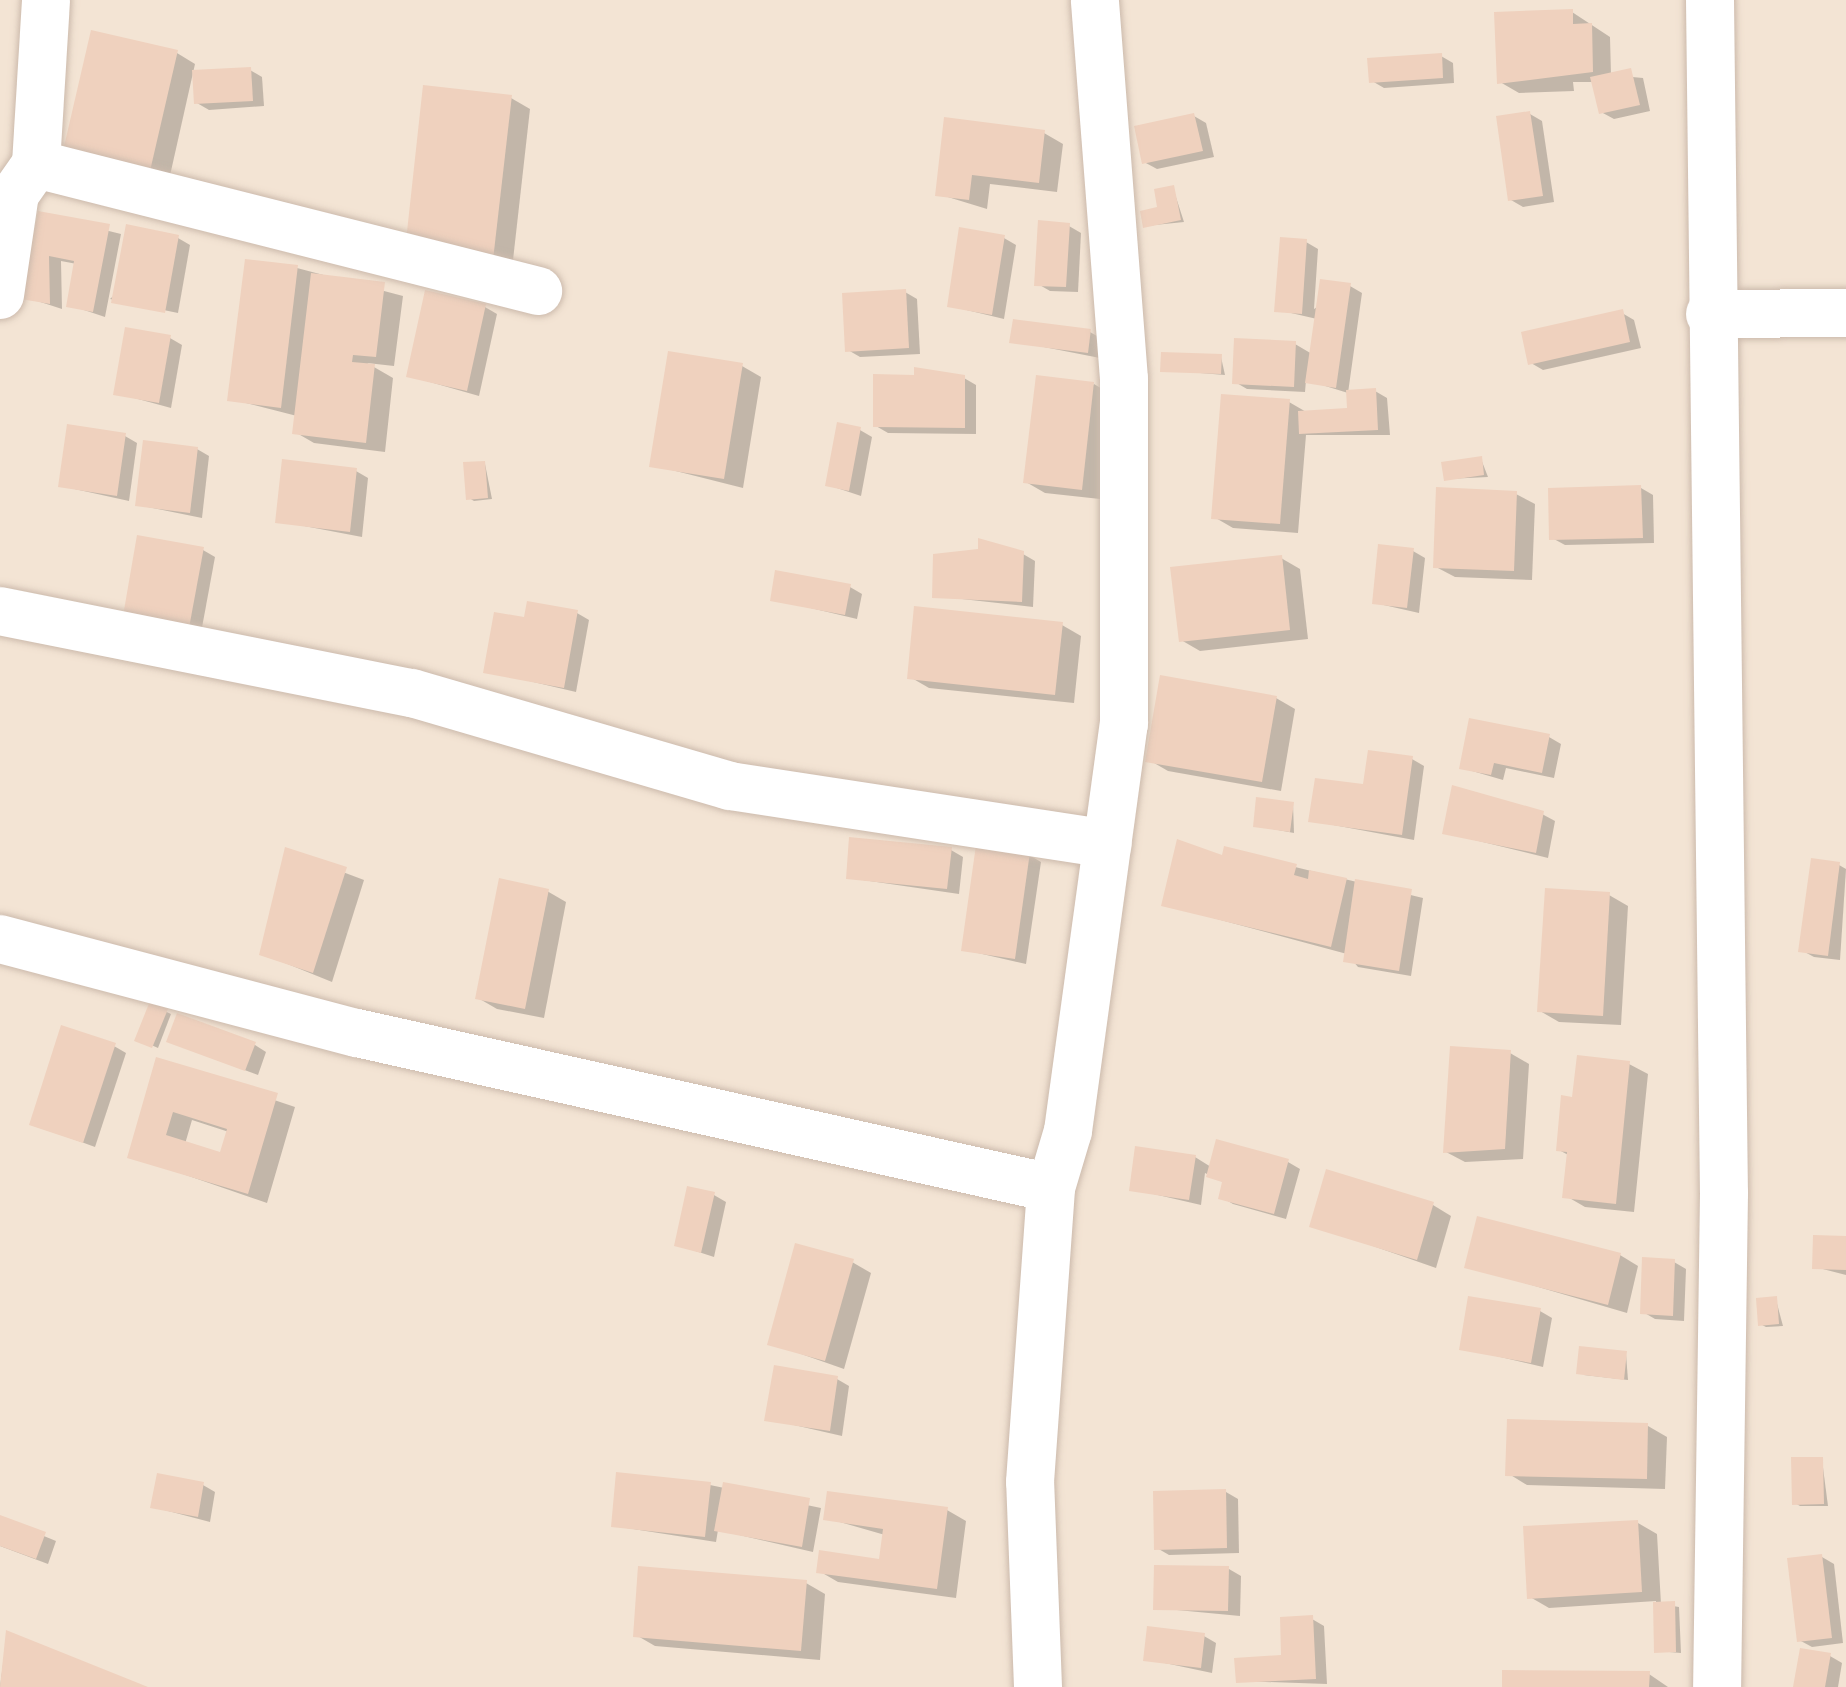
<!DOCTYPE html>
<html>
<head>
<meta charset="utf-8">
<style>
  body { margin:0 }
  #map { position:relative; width:1846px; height:1687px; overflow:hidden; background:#fbf2e5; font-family:"Space Grotesk",sans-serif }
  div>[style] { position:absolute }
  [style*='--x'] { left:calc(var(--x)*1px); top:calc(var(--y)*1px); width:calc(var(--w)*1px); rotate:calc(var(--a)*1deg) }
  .residential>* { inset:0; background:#f3e4d4 }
  .shadow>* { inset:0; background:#0003 }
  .building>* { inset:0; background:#efd1be }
  .roads { filter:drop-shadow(0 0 3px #ccbaac) drop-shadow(0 0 3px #ccbaac) }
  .minor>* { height:48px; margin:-24px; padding:0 24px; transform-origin:24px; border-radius:24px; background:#fff }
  span { translate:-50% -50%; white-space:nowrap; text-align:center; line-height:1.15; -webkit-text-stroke:9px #fef6eb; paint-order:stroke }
</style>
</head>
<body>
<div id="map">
  <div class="residential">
    <div style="clip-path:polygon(0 0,1846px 0,1846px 1687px,0 1687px)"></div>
  </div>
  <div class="shadow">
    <div style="clip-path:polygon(1572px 12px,1610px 37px,1611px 75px,1643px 78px,1650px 111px,1614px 119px,1601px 112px,1595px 82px,1573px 82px,1574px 91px,1519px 93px,1500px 82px)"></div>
    <div style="clip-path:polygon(177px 53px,195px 64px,169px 180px,85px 160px)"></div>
    <div style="clip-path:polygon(1441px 56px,1453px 63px,1454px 83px,1384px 88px,1372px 81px)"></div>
    <div style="clip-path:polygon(250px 70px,262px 77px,264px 106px,209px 110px,197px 103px)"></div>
    <div style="clip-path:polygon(511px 98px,530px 109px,512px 269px,427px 259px)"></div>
    <div style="clip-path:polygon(1530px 114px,1542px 121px,1554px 202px,1523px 207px,1511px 200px)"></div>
    <div style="clip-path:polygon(1194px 116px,1206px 123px,1214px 157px,1157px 169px,1144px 162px)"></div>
    <div style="clip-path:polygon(1044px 133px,1063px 144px,1057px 192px,990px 184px,987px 209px,938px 194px)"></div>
    <div style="clip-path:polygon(1173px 188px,1184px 222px,1145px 226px,1161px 210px)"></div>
    <div style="clip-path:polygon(40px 214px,121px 234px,105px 317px,69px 305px,77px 264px,61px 261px,62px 309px,25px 297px)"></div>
    <div style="clip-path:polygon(1069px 226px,1081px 233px,1078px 292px,1050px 291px,1038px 284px)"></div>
    <div style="clip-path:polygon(178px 238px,190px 245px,178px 313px,110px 299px)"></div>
    <div style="clip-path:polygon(1004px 238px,1016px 245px,1004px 319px,950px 306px)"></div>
    <div style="clip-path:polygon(1306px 242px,1318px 249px,1314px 309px,1350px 286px,1362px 293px,1348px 393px,1306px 380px,1305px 392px,1247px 389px,1235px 382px,1295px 344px,1312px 354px,1317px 319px,1278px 310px)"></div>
    <div style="clip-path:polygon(297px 268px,403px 296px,394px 366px,367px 363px,393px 378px,385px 452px,314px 443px,295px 432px,297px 416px,230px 399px)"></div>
    <div style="clip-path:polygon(905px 292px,917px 299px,920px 354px,860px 357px,848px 350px)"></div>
    <div style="clip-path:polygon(485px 307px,497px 314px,479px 396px,409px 376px)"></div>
    <div style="clip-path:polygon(1622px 313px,1634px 320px,1641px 348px,1543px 370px,1531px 363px)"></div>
    <div style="clip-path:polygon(1090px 332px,1102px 339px,1100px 358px,1013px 341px)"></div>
    <div style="clip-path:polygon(170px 338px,182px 345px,171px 408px,116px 393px)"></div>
    <div style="clip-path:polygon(1221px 357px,1225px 375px,1163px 370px)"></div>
    <div style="clip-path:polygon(742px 366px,761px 377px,743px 488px,652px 465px)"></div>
    <div style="clip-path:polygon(964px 378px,976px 385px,976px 434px,888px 433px,876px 426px)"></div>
    <div style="clip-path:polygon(1094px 384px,1112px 395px,1100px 499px,1045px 493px,1026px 482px)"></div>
    <div style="clip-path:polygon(1375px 391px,1387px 398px,1390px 435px,1306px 435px,1298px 533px,1233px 528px,1214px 517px,1289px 402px,1308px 413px,1350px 411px)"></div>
    <div style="clip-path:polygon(860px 430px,872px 437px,861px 496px,828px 485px)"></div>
    <div style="clip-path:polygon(125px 436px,137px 443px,129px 501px,61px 486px)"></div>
    <div style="clip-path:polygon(197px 449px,209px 456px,202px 518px,138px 505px)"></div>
    <div style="clip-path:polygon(1481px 459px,1488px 477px,1447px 479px)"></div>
    <div style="clip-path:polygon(485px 464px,492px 499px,474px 501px,469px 498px)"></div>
    <div style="clip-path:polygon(356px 471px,368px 478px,362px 537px,278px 521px)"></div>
    <div style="clip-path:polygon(1641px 488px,1653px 495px,1654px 543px,1565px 545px,1552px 538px)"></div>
    <div style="clip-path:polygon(1516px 494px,1535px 504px,1532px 580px,1455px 577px,1436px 567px)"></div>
    <div style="clip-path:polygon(203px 550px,215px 557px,201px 633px,138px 621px)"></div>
    <div style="clip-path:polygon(1413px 551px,1425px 558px,1419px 613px,1375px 603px)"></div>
    <div style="clip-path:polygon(1023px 554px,1035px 561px,1033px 607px,935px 596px)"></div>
    <div style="clip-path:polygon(1281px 558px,1300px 569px,1308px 639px,1200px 651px,1181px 640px)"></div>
    <div style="clip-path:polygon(850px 587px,862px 594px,857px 619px,773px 599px)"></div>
    <div style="clip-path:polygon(577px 613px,589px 620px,576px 692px,487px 671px,527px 620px)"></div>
    <div style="clip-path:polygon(1062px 625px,1081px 636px,1074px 703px,929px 688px,910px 677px)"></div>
    <div style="clip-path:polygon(1276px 698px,1295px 709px,1281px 791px,1168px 771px,1149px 760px)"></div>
    <div style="clip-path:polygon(1549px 737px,1561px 744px,1554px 778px,1506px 768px,1503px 780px,1462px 768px)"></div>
    <div style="clip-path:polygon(1412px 759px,1424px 766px,1414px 840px,1312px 821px)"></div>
    <div style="clip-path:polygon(1293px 804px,1294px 833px,1256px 826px)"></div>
    <div style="clip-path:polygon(1542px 814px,1555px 821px,1548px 858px,1446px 833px)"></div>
    <div style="clip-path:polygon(951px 850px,963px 857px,959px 894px,849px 878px)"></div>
    <div style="clip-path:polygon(287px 851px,364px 880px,332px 982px,263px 954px)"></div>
    <div style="clip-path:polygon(1029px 855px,1041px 862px,1026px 964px,965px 950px)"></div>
    <div style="clip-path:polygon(1839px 865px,1846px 869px,1840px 960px,1814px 957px,1801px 950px)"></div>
    <div style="clip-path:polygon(1295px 867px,1423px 898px,1411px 976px,1358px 967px,1347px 954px,1165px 905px)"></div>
    <div style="clip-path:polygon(547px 891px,566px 902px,544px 1018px,497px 1009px,478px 998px)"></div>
    <div style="clip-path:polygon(1609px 895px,1628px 906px,1621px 1025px,1559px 1022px,1540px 1011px)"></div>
    <div style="clip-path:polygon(152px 1005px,171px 1014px,158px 1048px,138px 1039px)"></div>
    <div style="clip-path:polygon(255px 1045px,266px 1052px,258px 1075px,182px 1047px)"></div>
    <div style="clip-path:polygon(114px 1046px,126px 1053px,95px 1147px,32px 1124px)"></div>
    <div style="clip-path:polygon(1510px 1053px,1529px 1064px,1523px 1159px,1465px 1162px,1446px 1152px)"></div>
    <div style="clip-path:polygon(evenodd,158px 1061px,295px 1107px,267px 1203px,131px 1156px,158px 1061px,192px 1120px,229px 1132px,222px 1155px,185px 1144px,192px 1120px)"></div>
    <div style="clip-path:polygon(1629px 1064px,1648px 1074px,1634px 1212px,1585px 1207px,1566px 1196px,1570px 1156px,1559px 1150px,1575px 1100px)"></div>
    <div style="clip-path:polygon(1195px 1157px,1211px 1167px,1288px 1162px,1300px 1169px,1286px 1219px,1233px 1204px,1221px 1197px,1225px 1183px,1205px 1173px,1201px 1205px,1132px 1189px)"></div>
    <div style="clip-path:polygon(714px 1195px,726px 1202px,714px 1257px,677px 1245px)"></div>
    <div style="clip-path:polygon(1433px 1205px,1451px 1216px,1436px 1268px,1313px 1225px)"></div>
    <div style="clip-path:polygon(1846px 1239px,1846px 1275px,1815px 1267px)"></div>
    <div style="clip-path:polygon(1620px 1255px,1638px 1266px,1627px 1313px,1467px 1266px)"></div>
    <div style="clip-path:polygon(852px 1262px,871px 1273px,844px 1369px,770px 1343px)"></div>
    <div style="clip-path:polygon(1674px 1262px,1686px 1269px,1684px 1321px,1655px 1319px,1643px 1312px)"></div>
    <div style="clip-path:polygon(1776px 1300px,1783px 1326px,1766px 1327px,1760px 1324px)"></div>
    <div style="clip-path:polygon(1540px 1311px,1552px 1318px,1543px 1367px,1462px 1348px)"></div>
    <div style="clip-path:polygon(1626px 1354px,1628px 1380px,1584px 1375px)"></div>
    <div style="clip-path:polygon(837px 1379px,849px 1386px,842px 1436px,768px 1419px)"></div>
    <div style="clip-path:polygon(1648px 1426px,1667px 1437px,1665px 1489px,1527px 1485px,1509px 1474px)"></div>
    <div style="clip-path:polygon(1822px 1460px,1828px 1506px,1800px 1506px,1795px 1503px)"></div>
    <div style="clip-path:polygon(203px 1485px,215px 1492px,210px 1522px,153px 1507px)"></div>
    <div style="clip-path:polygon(710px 1485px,821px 1508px,813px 1552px,718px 1530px,716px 1542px,614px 1526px)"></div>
    <div style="clip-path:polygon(1226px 1492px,1238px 1499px,1239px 1553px,1169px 1555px,1157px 1548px)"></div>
    <div style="clip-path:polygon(947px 1510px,966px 1521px,956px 1598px,838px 1582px,819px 1571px,882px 1562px,885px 1535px,826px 1518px)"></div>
    <div style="clip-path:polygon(0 1518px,56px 1541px,48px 1564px,0 1546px)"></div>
    <div style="clip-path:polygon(1638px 1523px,1657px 1534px,1661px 1604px,1679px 1607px,1681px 1653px,1657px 1651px,1656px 1601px,1549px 1608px,1530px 1597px)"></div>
    <div style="clip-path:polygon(1822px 1557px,1834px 1564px,1843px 1643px,1812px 1647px,1799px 1640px)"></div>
    <div style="clip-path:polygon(1229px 1569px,1241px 1576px,1240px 1616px,1156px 1608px)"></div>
    <div style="clip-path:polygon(806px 1583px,825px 1594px,820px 1660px,655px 1646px,636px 1635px)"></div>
    <div style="clip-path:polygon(1312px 1619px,1324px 1626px,1327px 1684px,1239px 1681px,1285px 1658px)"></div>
    <div style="clip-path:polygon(7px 1634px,140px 1687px,0 1687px)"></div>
    <div style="clip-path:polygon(1204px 1636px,1216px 1643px,1212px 1673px,1146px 1659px)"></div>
    <div style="clip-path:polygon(1830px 1656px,1842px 1663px,1838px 1687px,1796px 1687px)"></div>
    <div style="clip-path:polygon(1649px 1674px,1668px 1687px,1505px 1687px)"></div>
  </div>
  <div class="building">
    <div style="clip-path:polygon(1573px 9px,1573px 24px,1592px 23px,1593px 72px,1497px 84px,1494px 12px)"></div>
    <div style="clip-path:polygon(91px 30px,178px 50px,150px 171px,63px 151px)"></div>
    <div style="clip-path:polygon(1442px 53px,1443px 78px,1369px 83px,1367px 58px)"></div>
    <div style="clip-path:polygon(251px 67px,253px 101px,194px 104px,192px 70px)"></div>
    <div style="clip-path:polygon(1631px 68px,1640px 105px,1599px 114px,1590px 77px)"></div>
    <div style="clip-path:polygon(423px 85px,512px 95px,493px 260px,405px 250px)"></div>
    <div style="clip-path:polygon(1530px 111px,1543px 196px,1508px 201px,1496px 116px)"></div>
    <div style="clip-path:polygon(1194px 113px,1203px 151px,1142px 164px,1134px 126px)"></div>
    <div style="clip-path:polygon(944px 117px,1045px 130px,1039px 183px,972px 175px,969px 200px,935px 196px)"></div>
    <div style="clip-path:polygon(1174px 185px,1181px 220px,1143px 228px,1140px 211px,1157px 207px,1154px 189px)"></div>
    <div style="clip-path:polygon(38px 211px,110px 224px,93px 312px,66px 307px,74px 261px,49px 256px,50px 304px,21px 299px)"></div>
    <div style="clip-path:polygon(1038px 220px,1070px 223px,1066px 287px,1034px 286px)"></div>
    <div style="clip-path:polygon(126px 224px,179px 235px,165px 313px,111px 303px)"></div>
    <div style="clip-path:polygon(959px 227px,1005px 235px,992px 315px,947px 307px)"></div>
    <div style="clip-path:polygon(1280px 237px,1307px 239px,1302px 314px,1274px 312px)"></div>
    <div style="clip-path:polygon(245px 259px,298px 265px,281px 408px,227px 401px)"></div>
    <div style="clip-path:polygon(311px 273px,385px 282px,376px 357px,353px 355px,352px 362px,375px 364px,366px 443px,292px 434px)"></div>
    <div style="clip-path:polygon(1320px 279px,1351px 283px,1336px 388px,1305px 383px)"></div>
    <div style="clip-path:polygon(906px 289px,909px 348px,845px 352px,842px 293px)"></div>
    <div style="clip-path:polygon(425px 290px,486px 304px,467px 391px,406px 377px)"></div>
    <div style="clip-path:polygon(1623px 309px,1630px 342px,1528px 365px,1521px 332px)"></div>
    <div style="clip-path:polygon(1013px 319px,1091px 329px,1088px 353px,1009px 343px)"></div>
    <div style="clip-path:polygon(125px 327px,171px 335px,159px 403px,113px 395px)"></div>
    <div style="clip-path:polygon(1234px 338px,1296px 341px,1294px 387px,1232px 384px)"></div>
    <div style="clip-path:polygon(668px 351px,743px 363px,724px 479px,649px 467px)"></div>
    <div style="clip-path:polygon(1161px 352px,1222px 354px,1221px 374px,1160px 372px)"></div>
    <div style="clip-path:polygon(914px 367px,965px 375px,965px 428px,873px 427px,873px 374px,914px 375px)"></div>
    <div style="clip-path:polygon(1036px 375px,1094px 382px,1082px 490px,1023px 483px)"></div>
    <div style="clip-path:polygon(1376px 388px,1378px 430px,1299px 434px,1298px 411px,1347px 408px,1346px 390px)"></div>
    <div style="clip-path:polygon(1221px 394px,1290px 399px,1280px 524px,1211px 519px)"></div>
    <div style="clip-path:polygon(837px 422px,861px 427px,849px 491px,825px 486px)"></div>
    <div style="clip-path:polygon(67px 424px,126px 433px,117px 496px,58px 487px)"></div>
    <div style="clip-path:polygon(143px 440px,198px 447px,190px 513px,135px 506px)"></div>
    <div style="clip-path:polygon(1482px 456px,1484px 475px,1444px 481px,1441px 462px)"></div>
    <div style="clip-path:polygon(282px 459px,357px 468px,350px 532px,275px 523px)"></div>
    <div style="clip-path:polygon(485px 461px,488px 498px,466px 500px,463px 462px)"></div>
    <div style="clip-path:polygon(1641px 485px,1643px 538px,1549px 540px,1548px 488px)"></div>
    <div style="clip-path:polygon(1436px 487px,1517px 491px,1514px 571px,1433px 568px)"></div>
    <div style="clip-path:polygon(137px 535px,204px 547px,189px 628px,123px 616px)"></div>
    <div style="clip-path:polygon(978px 538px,1024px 551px,1022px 602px,932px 598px,933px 554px,978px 549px)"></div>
    <div style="clip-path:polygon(1378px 544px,1414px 548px,1407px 608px,1372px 604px)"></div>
    <div style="clip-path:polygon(1282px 555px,1290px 630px,1179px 642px,1170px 567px)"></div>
    <div style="clip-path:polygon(775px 570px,851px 584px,845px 615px,770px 601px)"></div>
    <div style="clip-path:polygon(527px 601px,578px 610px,564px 688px,483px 673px,494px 612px,524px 617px)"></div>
    <div style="clip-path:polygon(914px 606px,1063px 622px,1055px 695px,907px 679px)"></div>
    <div style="clip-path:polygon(1160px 675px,1277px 696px,1262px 782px,1145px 762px)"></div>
    <div style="clip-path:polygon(1469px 718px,1550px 734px,1542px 773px,1494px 763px,1491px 775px,1459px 769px)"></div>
    <div style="clip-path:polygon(1368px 750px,1413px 756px,1402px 835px,1308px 822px,1315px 778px,1363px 784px)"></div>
    <div style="clip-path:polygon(1452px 785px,1544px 811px,1536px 853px,1442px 834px)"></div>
    <div style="clip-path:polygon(1256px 797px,1294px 802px,1290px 832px,1253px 827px)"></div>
    <div style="clip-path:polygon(849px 837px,952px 847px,947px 889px,846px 879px)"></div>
    <div style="clip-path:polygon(1177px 839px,1222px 855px,1224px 846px,1297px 864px,1294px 875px,1308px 879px,1309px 870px,1347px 878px,1331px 947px,1161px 906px)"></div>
    <div style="clip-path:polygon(976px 845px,1030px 852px,1015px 959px,961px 951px)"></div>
    <div style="clip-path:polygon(285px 847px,347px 867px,313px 973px,259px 955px)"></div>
    <div style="clip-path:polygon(1811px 858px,1840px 862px,1828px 956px,1798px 952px)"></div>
    <div style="clip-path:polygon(499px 878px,549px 889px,525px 1009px,475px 999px)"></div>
    <div style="clip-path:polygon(1355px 879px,1412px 889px,1399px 971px,1343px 962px)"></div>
    <div style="clip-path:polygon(1545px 888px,1610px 892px,1603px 1016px,1537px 1012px)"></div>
    <div style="clip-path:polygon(150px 1001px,168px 1009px,152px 1048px,134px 1041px)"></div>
    <div style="clip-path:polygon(177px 1013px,256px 1042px,245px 1071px,166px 1042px)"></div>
    <div style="clip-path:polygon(61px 1025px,116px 1043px,83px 1143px,29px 1125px)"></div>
    <div style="clip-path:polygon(1450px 1046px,1511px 1050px,1505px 1149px,1443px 1153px)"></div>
    <div style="clip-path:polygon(1577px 1055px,1630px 1061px,1616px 1204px,1562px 1198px,1567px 1152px,1556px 1151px,1561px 1095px,1572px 1097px)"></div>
    <div style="clip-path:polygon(evenodd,156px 1057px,278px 1093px,248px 1194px,127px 1158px,156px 1057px,173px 1112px,227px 1129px,220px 1152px,166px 1135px,173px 1112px)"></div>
    <div style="clip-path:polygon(1216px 1139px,1289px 1159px,1274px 1214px,1218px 1199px,1222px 1182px,1206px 1177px)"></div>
    <div style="clip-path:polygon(1135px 1146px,1196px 1155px,1189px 1200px,1129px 1191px)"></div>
    <div style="clip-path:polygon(1326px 1169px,1434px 1202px,1417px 1260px,1309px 1227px)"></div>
    <div style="clip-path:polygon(687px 1186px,715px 1192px,701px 1253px,674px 1246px)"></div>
    <div style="clip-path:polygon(1477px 1216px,1621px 1253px,1608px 1305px,1464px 1268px)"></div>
    <div style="clip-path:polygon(1813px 1235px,1846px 1236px,1846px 1270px,1812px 1269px)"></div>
    <div style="clip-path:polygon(795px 1243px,854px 1259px,825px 1361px,767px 1345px)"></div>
    <div style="clip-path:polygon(1642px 1257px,1675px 1259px,1673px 1316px,1640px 1314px)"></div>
    <div style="clip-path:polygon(1468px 1296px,1541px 1308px,1531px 1363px,1459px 1350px)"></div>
    <div style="clip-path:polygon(1777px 1296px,1779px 1324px,1758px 1326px,1756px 1298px)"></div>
    <div style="clip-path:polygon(1579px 1346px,1627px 1351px,1624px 1380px,1576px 1374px)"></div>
    <div style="clip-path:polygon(774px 1365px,838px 1376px,830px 1431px,764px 1421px)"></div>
    <div style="clip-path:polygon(1507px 1419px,1648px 1423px,1647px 1479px,1505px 1476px)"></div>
    <div style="clip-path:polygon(1791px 1457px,1823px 1457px,1824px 1504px,1792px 1505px)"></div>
    <div style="clip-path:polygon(616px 1472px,711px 1482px,705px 1537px,611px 1527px)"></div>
    <div style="clip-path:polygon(157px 1473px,204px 1482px,198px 1517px,150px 1508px)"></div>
    <div style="clip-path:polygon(723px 1482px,810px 1498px,802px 1547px,714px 1531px)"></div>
    <div style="clip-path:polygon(1226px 1489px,1227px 1548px,1154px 1550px,1153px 1491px)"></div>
    <div style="clip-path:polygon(827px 1491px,948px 1507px,937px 1589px,816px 1573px,819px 1550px,879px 1559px,883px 1529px,823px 1520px)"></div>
    <div style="clip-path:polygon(0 1515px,46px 1532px,36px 1559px,0 1546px)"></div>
    <div style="clip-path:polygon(1638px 1520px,1642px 1592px,1527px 1599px,1523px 1526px)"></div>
    <div style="clip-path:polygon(1822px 1554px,1832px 1638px,1797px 1642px,1787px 1558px)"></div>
    <div style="clip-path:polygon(1154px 1565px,1229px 1566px,1228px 1611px,1153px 1610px)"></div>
    <div style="clip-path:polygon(638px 1566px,807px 1580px,801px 1651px,633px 1637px)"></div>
    <div style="clip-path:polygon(1675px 1601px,1676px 1652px,1654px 1653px,1653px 1602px)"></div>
    <div style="clip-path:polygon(1313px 1615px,1316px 1679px,1236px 1683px,1234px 1658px,1281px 1655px,1280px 1617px)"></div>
    <div style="clip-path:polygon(1147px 1626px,1205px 1633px,1201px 1668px,1143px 1661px)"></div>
    <div style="clip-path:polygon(6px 1630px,148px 1687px,0 1687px)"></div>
    <div style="clip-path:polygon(1800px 1648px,1831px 1653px,1825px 1687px,1793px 1687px)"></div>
    <div style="clip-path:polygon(1502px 1670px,1650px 1671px,1649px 1687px,1502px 1687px)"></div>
  </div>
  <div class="roads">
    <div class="minor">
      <div style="--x:1710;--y:0;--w:1193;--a:89.33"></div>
      <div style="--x:1724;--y:1193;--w:494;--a:90.8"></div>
      <div style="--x:36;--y:164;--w:518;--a:14.2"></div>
      <div style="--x:0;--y:295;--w:102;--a:-81.6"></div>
      <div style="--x:15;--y:194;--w:37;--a:-55"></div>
      <div style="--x:36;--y:164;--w:164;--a:-86.5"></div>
      <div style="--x:1710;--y:314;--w:136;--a:-0.4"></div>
      <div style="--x:0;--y:611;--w:420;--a:11.3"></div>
      <div style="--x:412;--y:693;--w:331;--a:16.3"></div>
      <div style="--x:730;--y:786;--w:382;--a:8.7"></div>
      <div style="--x:0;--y:939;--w:369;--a:14.8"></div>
      <div style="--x:357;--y:1033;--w:711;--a:12.59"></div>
      <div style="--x:1038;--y:1687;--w:205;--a:-92.2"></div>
      <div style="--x:1030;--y:1482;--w:295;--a:-85.9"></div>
      <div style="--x:1051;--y:1188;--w:59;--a:-73.4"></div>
      <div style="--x:1068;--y:1131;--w:411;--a:-82.2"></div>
      <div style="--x:1124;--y:724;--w:345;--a:-90"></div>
      <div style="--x:1124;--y:379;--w:380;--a:-94.4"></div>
    </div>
  </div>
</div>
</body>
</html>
